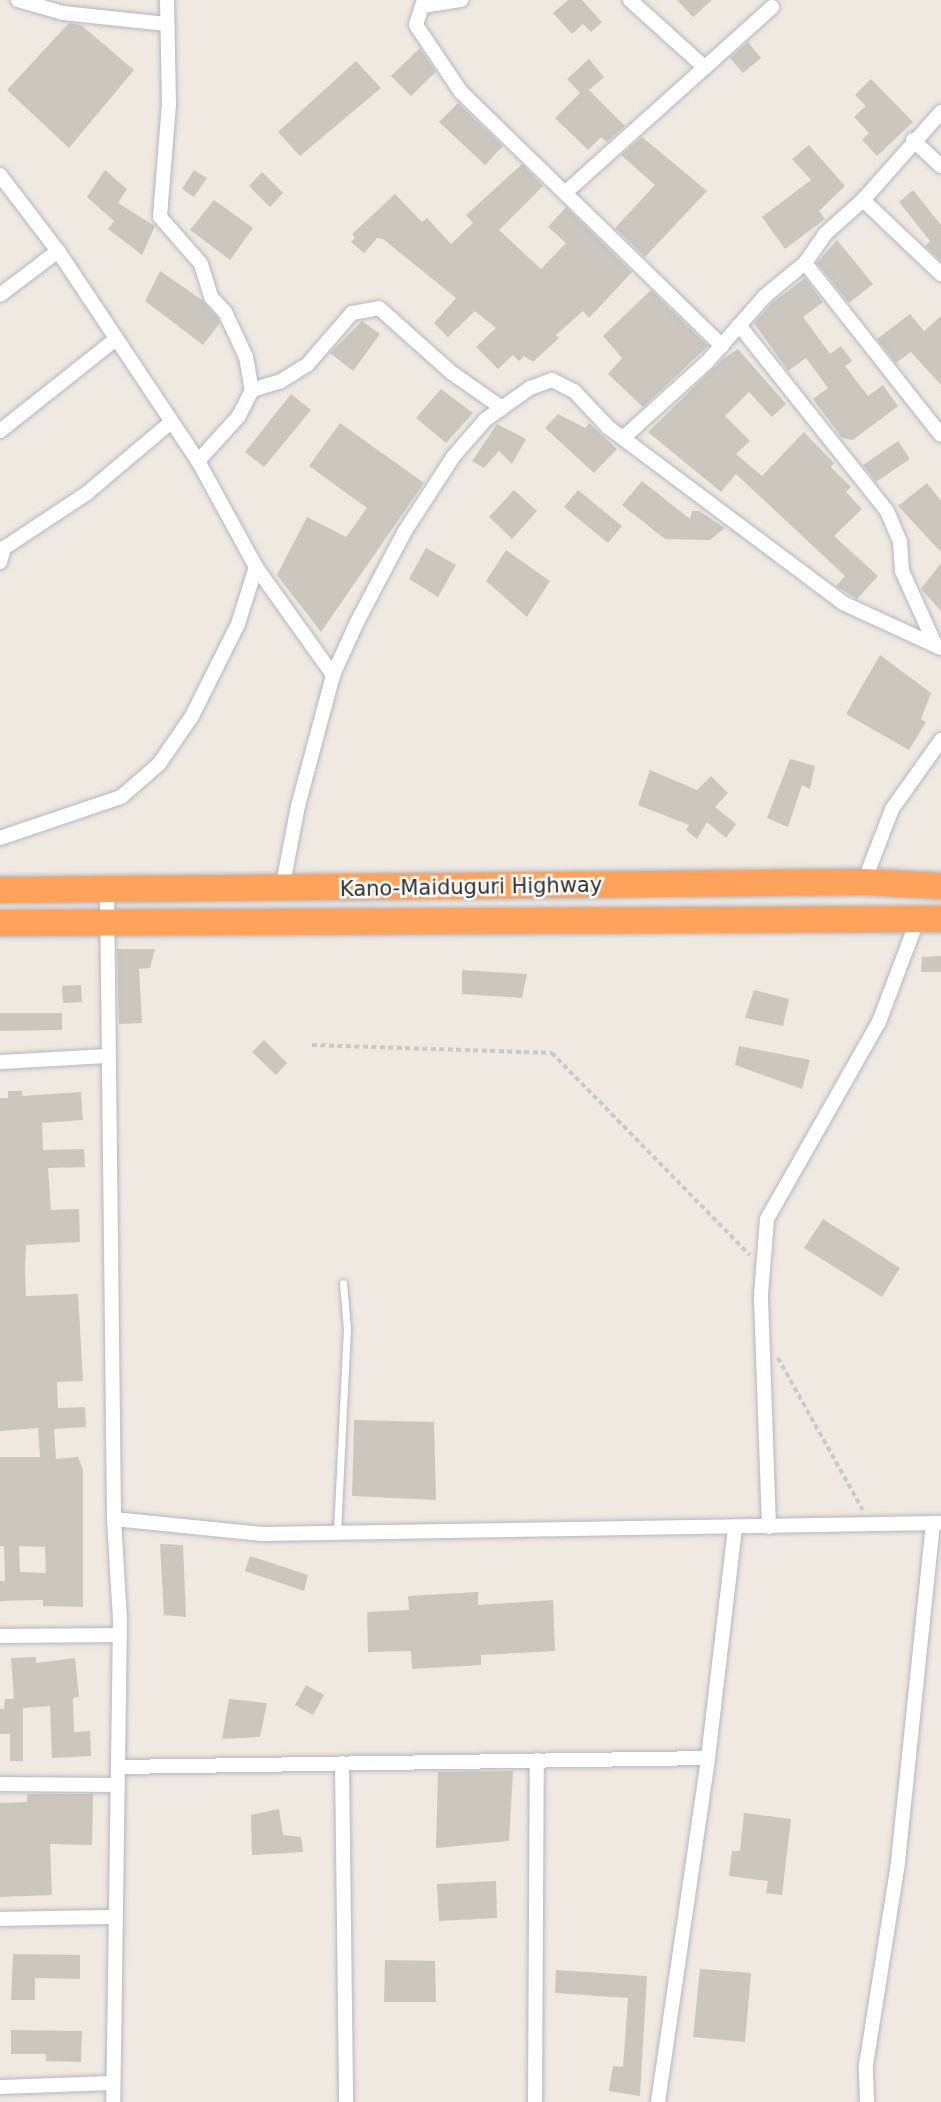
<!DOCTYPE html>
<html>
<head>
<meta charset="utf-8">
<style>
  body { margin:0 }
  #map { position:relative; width:941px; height:2102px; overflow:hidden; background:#efe9e1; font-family:"DejaVu Sans",sans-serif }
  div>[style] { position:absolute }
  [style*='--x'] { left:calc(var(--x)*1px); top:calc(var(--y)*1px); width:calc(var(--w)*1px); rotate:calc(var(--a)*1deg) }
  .building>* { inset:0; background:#cbc7bf }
  .path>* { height:3.5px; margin-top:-1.75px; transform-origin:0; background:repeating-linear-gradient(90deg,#c9c9c9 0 5px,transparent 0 8.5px) }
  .roads { filter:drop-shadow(0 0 2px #b4b7c1) drop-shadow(0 0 2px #b4b7c1) }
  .lane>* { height:7px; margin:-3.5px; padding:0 3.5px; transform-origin:3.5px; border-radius:3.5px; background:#fff }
  .street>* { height:14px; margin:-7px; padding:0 7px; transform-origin:7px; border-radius:7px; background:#fff }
  .highway>* { height:26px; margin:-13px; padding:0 13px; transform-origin:13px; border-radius:13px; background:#ffa35c }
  span { translate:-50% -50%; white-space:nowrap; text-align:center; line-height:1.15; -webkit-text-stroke:5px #fff; paint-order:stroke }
  .street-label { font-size:21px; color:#2e2e2e }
</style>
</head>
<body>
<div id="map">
  <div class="building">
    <div style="clip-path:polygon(568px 0,582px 0,602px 22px,591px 32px,583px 24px,572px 34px,553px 13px)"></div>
    <div style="clip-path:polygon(677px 0,712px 0,693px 17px)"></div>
    <div style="clip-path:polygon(69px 23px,81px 25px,134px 70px,69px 148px,7px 90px)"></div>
    <div style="clip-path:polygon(748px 42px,761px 58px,743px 73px,730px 58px)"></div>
    <div style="clip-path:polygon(420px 48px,436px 72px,411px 96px,391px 76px)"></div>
    <div style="clip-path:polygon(589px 59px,604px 77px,589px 90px,625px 126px,607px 142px,601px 137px,588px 150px,555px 118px,580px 93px,567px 79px)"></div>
    <div style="clip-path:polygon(356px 61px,381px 88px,300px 156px,278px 132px)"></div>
    <div style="clip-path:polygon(871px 79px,913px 122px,877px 156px,862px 140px,869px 133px,854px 117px,866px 106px,855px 95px)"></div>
    <div style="clip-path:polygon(458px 103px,503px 146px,485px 165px,439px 122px)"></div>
    <div style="clip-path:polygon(642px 137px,707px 191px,645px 257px,615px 228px,655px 185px,621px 155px)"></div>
    <div style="clip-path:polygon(809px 145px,845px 186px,819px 211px,825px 219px,785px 249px,762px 217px,811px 180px,792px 159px)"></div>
    <div style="clip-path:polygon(522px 164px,543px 186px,499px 230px,541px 269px,566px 243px,548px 227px,566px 207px,632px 272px,589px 318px,583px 311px,556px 335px,559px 338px,533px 362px,524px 356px,519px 361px,513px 355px,498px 369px,476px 347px,496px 328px,475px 311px,448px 337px,434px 323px,456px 298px,383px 239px,377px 238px,364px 253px,351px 242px,355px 238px,352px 234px,395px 194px,422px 222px,427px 218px,451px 244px,473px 223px,466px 215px)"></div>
    <div style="clip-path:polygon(105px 170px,127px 189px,118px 203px,155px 226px,142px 255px,108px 229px,114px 221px,87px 197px)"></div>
    <div style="clip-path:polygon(194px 170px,207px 178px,194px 197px,182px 189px)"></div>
    <div style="clip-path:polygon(262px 172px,283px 193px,270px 207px,249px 186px)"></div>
    <div style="clip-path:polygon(913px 190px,941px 225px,941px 261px,925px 246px,930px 241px,899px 202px)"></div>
    <div style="clip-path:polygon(214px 200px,253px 228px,230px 260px,190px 230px)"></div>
    <div style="clip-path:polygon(837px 240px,873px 284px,849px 303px,817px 263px)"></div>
    <div style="clip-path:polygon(160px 271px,202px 300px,217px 317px,220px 323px,203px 345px,145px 301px)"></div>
    <div style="clip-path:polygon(805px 278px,823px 302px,803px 317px,830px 354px,841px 346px,852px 361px,845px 366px,868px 396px,883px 385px,898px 406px,853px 440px,842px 438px,813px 399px,828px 388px,806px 358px,788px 371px,754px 323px,772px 303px)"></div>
    <div style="clip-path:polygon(651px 290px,708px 346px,643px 407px,608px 374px,622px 358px,603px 336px)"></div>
    <div style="clip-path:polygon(910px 314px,924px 331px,941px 316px,941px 385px,911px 352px,896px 363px,877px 339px)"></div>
    <div style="clip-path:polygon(362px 321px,380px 334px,353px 371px,330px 353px)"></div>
    <div style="clip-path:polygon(738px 349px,786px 404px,772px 417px,749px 392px,725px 416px,750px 441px,736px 454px,762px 476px,804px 432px,834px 463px,831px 467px,851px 487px,846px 492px,862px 509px,834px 536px,878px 576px,857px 599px,836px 586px,845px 576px,736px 474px,721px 492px,648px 432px,723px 359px)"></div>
    <div style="clip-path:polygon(441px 389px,473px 413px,446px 443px,416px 418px)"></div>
    <div style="clip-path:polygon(291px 394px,311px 410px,264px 467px,245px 452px)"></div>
    <div style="clip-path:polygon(558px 414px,585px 428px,589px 423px,617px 449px,594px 473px,545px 428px)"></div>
    <div style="clip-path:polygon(340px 423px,424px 483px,321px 632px,277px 575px,307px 517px,346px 537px,367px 508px,309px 466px)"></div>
    <div style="clip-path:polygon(497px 424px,526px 439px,512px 464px,499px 451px,484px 468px,472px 461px)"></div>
    <div style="clip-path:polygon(898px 441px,910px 459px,876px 482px,863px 465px)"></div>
    <div style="clip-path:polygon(642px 481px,690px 519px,692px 511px,699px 511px,725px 528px,710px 540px,665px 539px,622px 505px)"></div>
    <div style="clip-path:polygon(927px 483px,941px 501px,941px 552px,898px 506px)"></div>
    <div style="clip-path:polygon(514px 490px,537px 511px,512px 539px,489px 517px)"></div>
    <div style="clip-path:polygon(578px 490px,622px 526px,608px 543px,564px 507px)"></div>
    <div style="clip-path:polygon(426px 548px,456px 565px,438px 597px,409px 579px)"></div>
    <div style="clip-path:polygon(506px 550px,550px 581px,527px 617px,486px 581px)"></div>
    <div style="clip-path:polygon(941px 563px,941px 611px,921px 589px)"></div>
    <div style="clip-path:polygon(880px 655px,931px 693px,921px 719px,926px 722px,909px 750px,846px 714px)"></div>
    <div style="clip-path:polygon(790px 759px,815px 766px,810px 789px,802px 785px,788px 827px,767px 818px)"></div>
    <div style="clip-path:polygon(650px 770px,697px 790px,711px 776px,728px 793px,715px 807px,736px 824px,726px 838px,707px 822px,697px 839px,686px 830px,689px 825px,638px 805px)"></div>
    <div style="clip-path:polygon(117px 949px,155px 949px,150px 968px,139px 969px,142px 1023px,119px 1024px)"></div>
    <div style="clip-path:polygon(941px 956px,941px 972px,921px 972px,922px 957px)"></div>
    <div style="clip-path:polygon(462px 970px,527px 974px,522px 998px,462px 994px)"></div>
    <div style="clip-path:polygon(81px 985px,82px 1002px,63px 1003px,62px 986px)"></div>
    <div style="clip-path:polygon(754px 990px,789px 999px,783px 1026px,745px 1018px)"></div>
    <div style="clip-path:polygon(0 1013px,62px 1013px,62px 1030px,0 1031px)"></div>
    <div style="clip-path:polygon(264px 1040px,287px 1063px,276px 1075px,252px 1052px)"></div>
    <div style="clip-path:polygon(739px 1046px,810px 1060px,802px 1089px,735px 1065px)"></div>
    <div style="clip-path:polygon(evenodd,8px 1091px,22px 1091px,22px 1096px,81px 1092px,83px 1120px,42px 1123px,43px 1150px,84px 1149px,85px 1167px,48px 1168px,51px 1210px,79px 1209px,80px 1242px,26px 1245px,25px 1268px,26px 1296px,78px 1294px,83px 1381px,57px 1382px,58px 1408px,85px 1407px,86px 1427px,54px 1429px,56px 1459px,78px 1457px,83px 1470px,83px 1607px,43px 1606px,43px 1600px,0 1601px,0 1581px,5px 1581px,4px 1546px,0 1546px,0 1457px,40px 1457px,38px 1428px,0 1431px,0 1098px,8px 1098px,8px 1091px,19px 1546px,45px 1547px,46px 1573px,20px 1572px,19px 1546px)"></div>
    <div style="clip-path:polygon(823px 1219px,900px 1268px,882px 1297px,804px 1248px)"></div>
    <div style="clip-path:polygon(354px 1420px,434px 1422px,436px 1500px,352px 1496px)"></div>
    <div style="clip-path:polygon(160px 1544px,183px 1545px,186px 1617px,164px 1615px)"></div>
    <div style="clip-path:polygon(250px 1556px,308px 1575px,304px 1591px,245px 1571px)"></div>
    <div style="clip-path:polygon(478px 1592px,478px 1605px,553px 1600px,555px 1651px,481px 1655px,481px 1665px,412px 1669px,411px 1651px,368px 1652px,367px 1612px,409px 1610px,408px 1596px)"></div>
    <div style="clip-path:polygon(36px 1657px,36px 1663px,75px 1658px,79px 1697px,73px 1698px,74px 1732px,90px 1731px,91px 1756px,52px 1758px,50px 1706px,23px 1708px,23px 1761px,10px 1761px,10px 1734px,0 1734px,0 1709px,4px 1709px,5px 1699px,14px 1699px,11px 1658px)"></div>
    <div style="clip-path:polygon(306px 1685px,324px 1695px,313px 1715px,295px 1705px)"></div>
    <div style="clip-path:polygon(229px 1699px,267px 1703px,260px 1737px,222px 1739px)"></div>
    <div style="clip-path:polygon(513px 1771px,509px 1841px,436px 1848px,438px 1772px)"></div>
    <div style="clip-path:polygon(27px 1794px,93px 1794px,92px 1845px,50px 1844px,52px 1895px,0 1897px,0 1803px,27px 1802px)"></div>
    <div style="clip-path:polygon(279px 1809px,283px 1835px,301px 1837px,303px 1852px,252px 1855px,251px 1815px)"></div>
    <div style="clip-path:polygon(744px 1813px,791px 1819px,782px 1895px,766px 1893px,768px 1881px,729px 1876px,732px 1851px,740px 1851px)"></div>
    <div style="clip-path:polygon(496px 1881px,497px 1918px,439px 1921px,437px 1884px)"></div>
    <div style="clip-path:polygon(13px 1954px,80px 1955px,80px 1979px,35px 1978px,35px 2000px,11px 2000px)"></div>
    <div style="clip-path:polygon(385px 1960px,435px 1961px,436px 2002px,384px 2002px)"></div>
    <div style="clip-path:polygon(700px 1969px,751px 1973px,745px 2042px,693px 2037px)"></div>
    <div style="clip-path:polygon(556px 1970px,647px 1976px,640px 2096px,609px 2091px,613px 2066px,623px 2067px,628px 1998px,555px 1993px)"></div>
    <div style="clip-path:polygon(11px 2030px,82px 2031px,81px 2062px,46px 2061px,46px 2054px,11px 2054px)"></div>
  </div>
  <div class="path">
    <div style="--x:312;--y:1045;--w:240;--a:1.9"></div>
    <div style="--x:552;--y:1053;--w:283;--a:45.6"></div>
    <div style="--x:778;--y:1358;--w:174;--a:60.8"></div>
  </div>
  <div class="roads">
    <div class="lane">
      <div style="--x:337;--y:1532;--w:203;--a:-87.2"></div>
      <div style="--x:347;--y:1329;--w:46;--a:-95"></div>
    </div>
    <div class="street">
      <div style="--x:18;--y:0;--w:47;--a:16.1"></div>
      <div style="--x:63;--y:13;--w:104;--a:6.1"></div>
      <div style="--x:167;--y:0;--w:104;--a:88.9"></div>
      <div style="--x:169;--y:104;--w:113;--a:94.6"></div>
      <div style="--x:160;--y:217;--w:62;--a:48.9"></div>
      <div style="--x:201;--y:264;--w:34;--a:73"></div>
      <div style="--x:211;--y:297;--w:21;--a:47"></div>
      <div style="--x:225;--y:312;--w:50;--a:65"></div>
      <div style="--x:246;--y:357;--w:34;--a:80"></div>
      <div style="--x:252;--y:390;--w:29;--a:117"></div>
      <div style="--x:239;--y:416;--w:61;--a:132.3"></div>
      <div style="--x:424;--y:0;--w:26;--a:108"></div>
      <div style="--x:416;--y:25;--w:81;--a:56.1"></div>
      <div style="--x:461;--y:92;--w:364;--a:44.2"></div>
      <div style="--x:630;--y:0;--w:97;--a:42.1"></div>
      <div style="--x:423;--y:6;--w:39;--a:-9"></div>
      <div style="--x:913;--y:140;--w:38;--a:43"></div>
      <div style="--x:0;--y:175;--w:96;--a:52.7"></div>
      <div style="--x:58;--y:251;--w:252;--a:56.3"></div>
      <div style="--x:198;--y:461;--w:121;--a:61.3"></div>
      <div style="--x:256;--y:567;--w:133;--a:54.5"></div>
      <div style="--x:566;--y:192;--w:277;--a:-41.9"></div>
      <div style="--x:863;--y:200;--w:108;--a:43.5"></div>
      <div style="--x:805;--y:263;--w:219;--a:51.7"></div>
      <div style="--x:0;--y:295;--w:73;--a:-37.2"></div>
      <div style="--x:739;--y:325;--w:238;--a:51.5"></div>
      <div style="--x:887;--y:511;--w:34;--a:67"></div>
      <div style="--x:900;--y:542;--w:29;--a:86"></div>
      <div style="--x:902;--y:571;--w:80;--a:65.7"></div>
      <div style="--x:252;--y:390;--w:30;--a:-17"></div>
      <div style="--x:281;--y:381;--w:31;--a:-32"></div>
      <div style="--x:307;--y:365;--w:69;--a:-49.1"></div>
      <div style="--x:352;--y:313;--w:27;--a:-10"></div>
      <div style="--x:379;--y:308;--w:98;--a:41.7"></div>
      <div style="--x:452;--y:373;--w:61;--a:35"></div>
      <div style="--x:0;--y:431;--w:148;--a:-38.4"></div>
      <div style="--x:623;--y:438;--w:113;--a:-42.1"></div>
      <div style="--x:707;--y:362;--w:88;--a:-48.7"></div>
      <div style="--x:765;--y:296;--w:52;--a:-39.5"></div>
      <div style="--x:805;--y:263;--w:35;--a:-55"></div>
      <div style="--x:825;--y:234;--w:51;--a:-41.8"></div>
      <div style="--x:863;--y:200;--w:118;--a:-48.4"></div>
      <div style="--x:0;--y:562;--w:15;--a:-74"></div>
      <div style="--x:4;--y:548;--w:100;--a:-33.5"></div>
      <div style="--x:87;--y:493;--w:110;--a:-40.2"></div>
      <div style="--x:0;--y:838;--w:128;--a:-18.7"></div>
      <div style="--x:121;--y:797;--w:50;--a:-41"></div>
      <div style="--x:159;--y:764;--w:58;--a:-55.5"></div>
      <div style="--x:192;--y:716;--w:103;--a:-63.4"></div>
      <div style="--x:238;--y:624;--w:60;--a:-72.5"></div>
      <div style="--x:864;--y:882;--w:78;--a:-69"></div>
      <div style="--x:892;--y:809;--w:85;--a:-54.6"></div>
      <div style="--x:107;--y:888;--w:631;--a:89.36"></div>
      <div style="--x:114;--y:1519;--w:101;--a:86.6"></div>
      <div style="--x:120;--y:1620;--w:482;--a:90.8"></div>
      <div style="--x:282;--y:889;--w:85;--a:-79.1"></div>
      <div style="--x:298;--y:806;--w:136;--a:-75"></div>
      <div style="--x:333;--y:675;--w:58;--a:-65.6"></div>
      <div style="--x:357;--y:622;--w:103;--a:-62.2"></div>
      <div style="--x:405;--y:531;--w:88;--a:-57"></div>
      <div style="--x:453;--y:457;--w:49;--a:-49.1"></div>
      <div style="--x:485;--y:420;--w:55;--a:-35.4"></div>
      <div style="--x:530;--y:388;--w:23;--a:-20"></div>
      <div style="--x:552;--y:380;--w:25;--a:27"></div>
      <div style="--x:574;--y:391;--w:50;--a:46.6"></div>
      <div style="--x:608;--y:427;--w:294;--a:36.8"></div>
      <div style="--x:843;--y:603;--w:108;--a:24.7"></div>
      <div style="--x:0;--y:1062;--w:108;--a:-3.2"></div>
      <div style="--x:114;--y:1519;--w:149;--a:5.8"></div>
      <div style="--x:262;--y:1534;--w:679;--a:-0.93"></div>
      <div style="--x:769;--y:1527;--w:232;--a:-92"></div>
      <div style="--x:761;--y:1295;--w:76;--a:-85.5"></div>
      <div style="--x:767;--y:1219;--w:227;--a:-60.4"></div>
      <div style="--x:879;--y:1022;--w:110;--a:-69.3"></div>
      <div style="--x:0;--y:1636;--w:120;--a:-0.5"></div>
      <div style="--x:342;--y:1763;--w:339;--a:89.3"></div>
      <div style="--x:118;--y:1767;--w:590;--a:-0.87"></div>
      <div style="--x:0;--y:1784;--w:117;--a:0.5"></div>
      <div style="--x:0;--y:1919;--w:115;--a:-1"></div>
      <div style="--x:0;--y:2087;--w:113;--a:-2"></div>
      <div style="--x:535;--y:2102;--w:342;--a:-89.7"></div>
      <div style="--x:658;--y:2102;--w:348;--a:-81.7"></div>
      <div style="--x:708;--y:1758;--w:233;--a:-83.3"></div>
      <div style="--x:867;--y:2102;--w:37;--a:-92"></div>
      <div style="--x:866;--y:2065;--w:206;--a:-81"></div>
      <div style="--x:898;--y:1862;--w:341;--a:-84.1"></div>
    </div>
    <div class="highway">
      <div style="--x:0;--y:890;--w:864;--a:-0.53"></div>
      <div style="--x:864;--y:882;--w:77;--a:3"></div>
      <div style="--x:0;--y:923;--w:941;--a:-0.24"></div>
    </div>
  </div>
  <div class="street-label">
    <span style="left:471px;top:887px;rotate:-1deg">Kano-Maiduguri Highway</span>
  </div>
</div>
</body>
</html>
